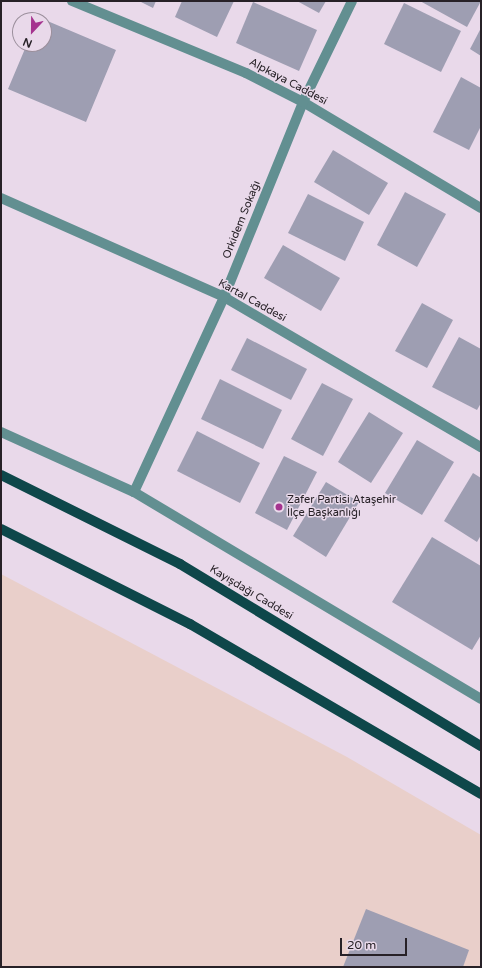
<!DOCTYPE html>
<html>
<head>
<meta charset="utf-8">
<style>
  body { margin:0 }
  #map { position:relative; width:482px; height:968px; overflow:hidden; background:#e9d9ea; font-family:"Varela Round",sans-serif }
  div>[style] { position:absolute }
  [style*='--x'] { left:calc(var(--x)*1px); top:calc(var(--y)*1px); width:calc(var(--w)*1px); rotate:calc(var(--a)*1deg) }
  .industrial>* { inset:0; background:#e9cfca }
  .building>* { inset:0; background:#9e9eb2 }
  .minor>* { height:10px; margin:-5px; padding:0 5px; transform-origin:5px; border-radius:5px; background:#628f91 }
  .major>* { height:10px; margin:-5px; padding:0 5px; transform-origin:5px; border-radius:5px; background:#0e474a }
  .dots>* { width:11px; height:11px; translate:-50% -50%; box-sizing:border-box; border:2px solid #e9d9ea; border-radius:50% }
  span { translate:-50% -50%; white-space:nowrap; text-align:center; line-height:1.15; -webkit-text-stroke:3px #e9d9ea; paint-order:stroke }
  .street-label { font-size:11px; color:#272127 }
  .poi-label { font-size:11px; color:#272127 }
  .left { translate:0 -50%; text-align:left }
  .frame { position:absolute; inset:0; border:2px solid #272127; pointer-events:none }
  .north { position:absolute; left:12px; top:12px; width:40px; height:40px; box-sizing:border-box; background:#e9d9ea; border:1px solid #9b8f9c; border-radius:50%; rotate:202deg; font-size:11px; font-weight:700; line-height:16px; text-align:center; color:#272127 }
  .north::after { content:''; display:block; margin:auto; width:14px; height:18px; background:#a5338f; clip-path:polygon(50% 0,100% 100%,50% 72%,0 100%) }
  .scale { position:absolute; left:340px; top:938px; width:67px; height:18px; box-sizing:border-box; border:2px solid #272127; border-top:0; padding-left:5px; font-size:12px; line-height:14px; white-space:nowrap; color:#272127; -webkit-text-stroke:3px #e9d9ea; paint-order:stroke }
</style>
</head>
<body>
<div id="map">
  <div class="industrial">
    <div style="clip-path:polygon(1px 574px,347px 757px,481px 835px,481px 967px,1px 967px)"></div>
  </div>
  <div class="building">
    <div style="clip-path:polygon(139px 1px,156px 1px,153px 8px)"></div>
    <div style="clip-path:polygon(182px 1px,234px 1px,217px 37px,175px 17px)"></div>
    <div style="clip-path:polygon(297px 1px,326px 1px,319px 13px)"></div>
    <div style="clip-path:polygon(420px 1px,481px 1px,467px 27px)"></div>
    <div style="clip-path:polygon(253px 2px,317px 30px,299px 71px,236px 43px)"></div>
    <div style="clip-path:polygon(404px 3px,461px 31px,441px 72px,384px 44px)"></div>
    <div style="clip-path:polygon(38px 17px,116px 50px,86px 122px,8px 89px,27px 44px,44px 44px,44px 20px,37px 20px)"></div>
    <div style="clip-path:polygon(481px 28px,481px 56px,470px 49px)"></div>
    <div style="clip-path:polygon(461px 77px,481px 88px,481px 126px,469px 150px,433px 132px)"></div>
    <div style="clip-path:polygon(333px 150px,388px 183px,369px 215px,314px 182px)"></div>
    <div style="clip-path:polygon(405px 192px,446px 214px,417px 267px,377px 245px)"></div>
    <div style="clip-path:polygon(308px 194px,364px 222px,345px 261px,288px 233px)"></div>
    <div style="clip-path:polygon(283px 245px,340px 278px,321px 311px,264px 278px)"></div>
    <div style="clip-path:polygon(422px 303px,453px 320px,427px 368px,395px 351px)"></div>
    <div style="clip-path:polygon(459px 337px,481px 349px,481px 403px,477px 410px,432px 387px)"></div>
    <div style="clip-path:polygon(247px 338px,307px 369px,291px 400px,231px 370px)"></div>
    <div style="clip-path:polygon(220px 379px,282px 410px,263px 449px,201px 419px)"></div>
    <div style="clip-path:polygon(322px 383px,353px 399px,323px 456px,291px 439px)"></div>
    <div style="clip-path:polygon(369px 412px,403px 433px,371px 483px,338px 462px)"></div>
    <div style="clip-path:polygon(197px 431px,260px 463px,240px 503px,177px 471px)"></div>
    <div style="clip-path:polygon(417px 440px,454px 462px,422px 515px,385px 493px)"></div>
    <div style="clip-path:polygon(284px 456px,317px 472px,287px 530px,255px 513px)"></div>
    <div style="clip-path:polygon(473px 473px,481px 478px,481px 535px,477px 542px,444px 521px)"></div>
    <div style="clip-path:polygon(326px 482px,359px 502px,326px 557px,293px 536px)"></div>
    <div style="clip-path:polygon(432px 537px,481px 566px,481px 635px,472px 650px,392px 602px)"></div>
    <div style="clip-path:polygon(366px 909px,469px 950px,463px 967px,343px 967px)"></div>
  </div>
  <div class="minor">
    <div style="--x:72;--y:1;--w:188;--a:22.5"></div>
    <div style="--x:246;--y:73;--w:64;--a:27"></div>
    <div style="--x:303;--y:102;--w:207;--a:30.8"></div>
    <div style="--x:1;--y:198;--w:244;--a:23.9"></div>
    <div style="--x:224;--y:297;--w:298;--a:30.3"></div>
    <div style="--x:1;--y:432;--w:146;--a:24.3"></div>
    <div style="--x:134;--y:492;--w:404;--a:30.8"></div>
    <div style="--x:134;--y:492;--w:215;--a:-65.2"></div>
    <div style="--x:224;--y:297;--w:210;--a:-67.9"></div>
    <div style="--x:303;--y:102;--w:112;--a:-64.1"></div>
  </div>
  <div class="major">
    <div style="--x:1;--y:475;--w:200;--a:26.4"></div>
    <div style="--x:180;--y:564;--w:352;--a:31.2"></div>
    <div style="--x:1;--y:529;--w:212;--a:26.7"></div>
    <div style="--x:190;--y:624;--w:337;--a:30.3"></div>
  </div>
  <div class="dots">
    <div style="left:279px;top:507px;background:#a5338f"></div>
  </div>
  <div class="street-label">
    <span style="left:288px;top:82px;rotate:28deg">Alpkaya Caddesi</span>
    <span style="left:242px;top:220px;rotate:-68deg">Orkidem Sokağı</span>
    <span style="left:252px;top:301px;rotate:29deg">Kartal Caddesi</span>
    <span style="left:251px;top:593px;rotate:31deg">Kayışdağı Caddesi</span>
  </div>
  <div class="poi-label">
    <span class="left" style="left:287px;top:507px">Zafer Partisi Ataşehir<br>İlçe Başkanlığı</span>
  </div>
  <div class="frame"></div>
  <div class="north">N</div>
  <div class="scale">20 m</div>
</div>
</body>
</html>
